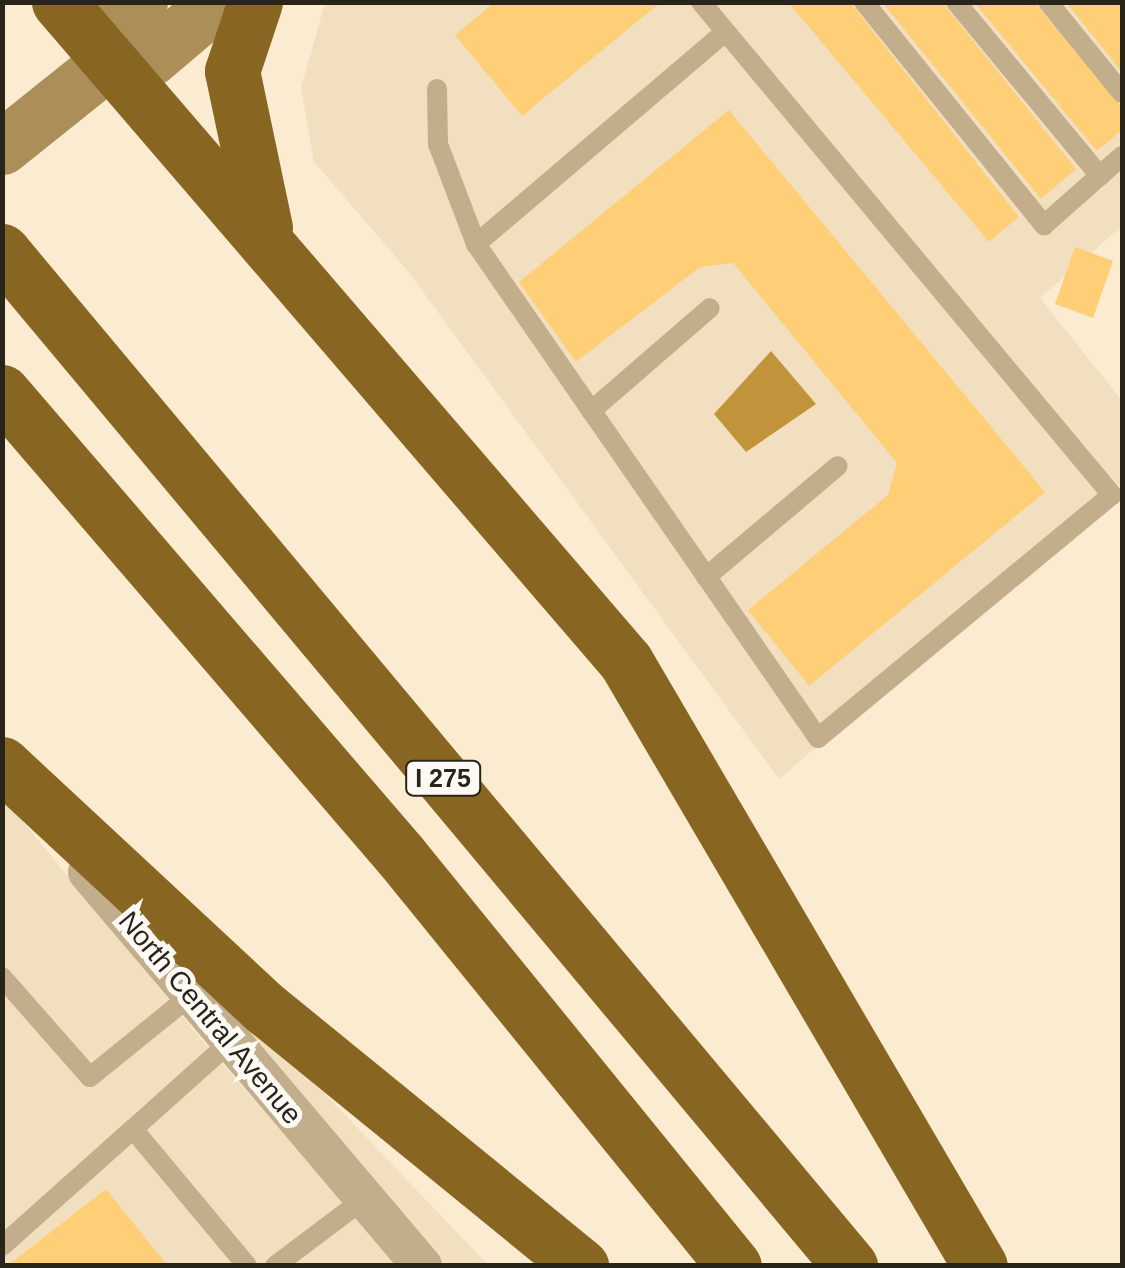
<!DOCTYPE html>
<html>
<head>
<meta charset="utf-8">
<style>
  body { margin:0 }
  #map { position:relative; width:1125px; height:1268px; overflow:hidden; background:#faebd1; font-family:Helvetica,sans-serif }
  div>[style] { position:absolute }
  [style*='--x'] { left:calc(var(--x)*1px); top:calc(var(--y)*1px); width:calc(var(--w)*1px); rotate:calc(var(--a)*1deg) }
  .built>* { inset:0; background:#f2dfbf }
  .water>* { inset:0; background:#c1943b }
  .building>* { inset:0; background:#fecf77 }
  .lane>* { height:20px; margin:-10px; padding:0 10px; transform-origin:10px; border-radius:10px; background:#c2ae8b }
  .street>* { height:40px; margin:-20px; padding:0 20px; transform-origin:20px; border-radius:20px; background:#c2ae8b }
  .secondary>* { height:55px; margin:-27.5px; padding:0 27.5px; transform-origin:27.5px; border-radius:27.5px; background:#ac8f58 }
  .highway>* { height:55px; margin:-27.5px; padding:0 27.5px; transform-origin:27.5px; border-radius:27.5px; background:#886621 }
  span { translate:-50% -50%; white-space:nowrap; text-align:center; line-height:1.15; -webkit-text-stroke:10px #fdfaf5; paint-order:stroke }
  .shield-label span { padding:2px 8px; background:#fdfaf5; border:2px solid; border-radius:8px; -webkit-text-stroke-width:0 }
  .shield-label { font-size:25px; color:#29241a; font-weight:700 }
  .street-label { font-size:28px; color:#29241a }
  .frame { position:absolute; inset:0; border:5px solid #29241a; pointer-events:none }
</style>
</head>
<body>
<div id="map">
  <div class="built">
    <div style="clip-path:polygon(325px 3px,1122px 3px,1122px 226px,1040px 298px,1122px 401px,1122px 484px,779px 779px,408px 271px,314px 162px,301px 88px)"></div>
    <div style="clip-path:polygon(2px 796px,206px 1045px,398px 1265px,3px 1265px)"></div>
    <div style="clip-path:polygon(234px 1021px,268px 1034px,488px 1265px,446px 1265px)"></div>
  </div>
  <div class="water">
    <div style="clip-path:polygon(771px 351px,816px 404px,746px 452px,714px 414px)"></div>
  </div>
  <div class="building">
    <div style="clip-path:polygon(495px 2px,661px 2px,522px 116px,455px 35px)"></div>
    <div style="clip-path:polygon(788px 2px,850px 2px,1019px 217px,989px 242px)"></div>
    <div style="clip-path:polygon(882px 2px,942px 2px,1076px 169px,1041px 199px)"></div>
    <div style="clip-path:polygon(974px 2px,1034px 2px,1122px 107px,1122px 130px,1097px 151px)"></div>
    <div style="clip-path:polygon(1066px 2px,1122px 2px,1122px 72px)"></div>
    <div style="clip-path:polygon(729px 110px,1045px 492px,809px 686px,748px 610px,888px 495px,897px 463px,733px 263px,700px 267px,576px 362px,519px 282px)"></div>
    <div style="clip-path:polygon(1075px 247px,1113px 261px,1093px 318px,1055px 304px)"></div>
    <div style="clip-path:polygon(106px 1189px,168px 1266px,7px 1266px)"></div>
  </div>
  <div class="lane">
    <div style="--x:864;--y:2;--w:287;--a:51.1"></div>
    <div style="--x:1044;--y:225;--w:104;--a:-41.5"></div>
    <div style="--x:956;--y:2;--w:226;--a:50.4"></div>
    <div style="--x:1048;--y:2;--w:117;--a:50.9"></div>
    <div style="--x:437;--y:89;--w:55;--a:89"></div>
    <div style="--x:438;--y:144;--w:107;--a:69.2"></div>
    <div style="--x:476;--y:244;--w:601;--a:55.3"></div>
    <div style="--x:818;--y:738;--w:381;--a:-39.6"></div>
    <div style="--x:1112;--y:495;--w:642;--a:-129.82"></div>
    <div style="--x:476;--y:244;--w:327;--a:-40.4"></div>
    <div style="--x:591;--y:411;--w:157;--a:-40.9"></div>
    <div style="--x:706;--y:577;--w:172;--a:-40.1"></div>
    <div style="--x:2;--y:977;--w:133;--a:48.7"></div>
    <div style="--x:90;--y:1077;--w:129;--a:-39"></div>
    <div style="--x:229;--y:1043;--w:129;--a:138.1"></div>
    <div style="--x:133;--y:1129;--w:178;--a:50.2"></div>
    <div style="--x:2;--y:1246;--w:176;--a:-41.8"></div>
    <div style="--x:275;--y:1266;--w:111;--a:-37"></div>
  </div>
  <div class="street">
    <div style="--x:88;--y:872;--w:517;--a:49.71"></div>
  </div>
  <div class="secondary">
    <div style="--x:108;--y:62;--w:43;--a:-75.3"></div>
    <div style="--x:119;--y:20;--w:28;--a:-41"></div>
    <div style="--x:2;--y:147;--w:136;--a:-38.7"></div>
    <div style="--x:108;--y:62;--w:43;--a:-5.3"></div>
    <div style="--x:151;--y:58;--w:87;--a:-40.3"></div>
  </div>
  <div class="highway">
    <div style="--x:59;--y:2;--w:870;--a:49.33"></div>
    <div style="--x:626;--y:662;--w:700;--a:59.63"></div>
    <div style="--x:255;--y:2;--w:73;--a:108.4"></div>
    <div style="--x:232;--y:71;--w:160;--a:78.1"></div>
    <div style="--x:2;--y:251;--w:1323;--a:50.12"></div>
    <div style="--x:2;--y:392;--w:612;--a:49.31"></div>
    <div style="--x:401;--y:856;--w:528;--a:50.92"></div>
    <div style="--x:2;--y:764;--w:360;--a:42.9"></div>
    <div style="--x:266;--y:1009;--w:407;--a:39.2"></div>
  </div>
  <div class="shield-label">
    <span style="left:443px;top:778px">I 275</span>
  </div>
  <div class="street-label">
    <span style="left:210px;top:1018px;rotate:50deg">North Central Avenue</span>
  </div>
  <div class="frame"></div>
</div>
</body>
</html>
